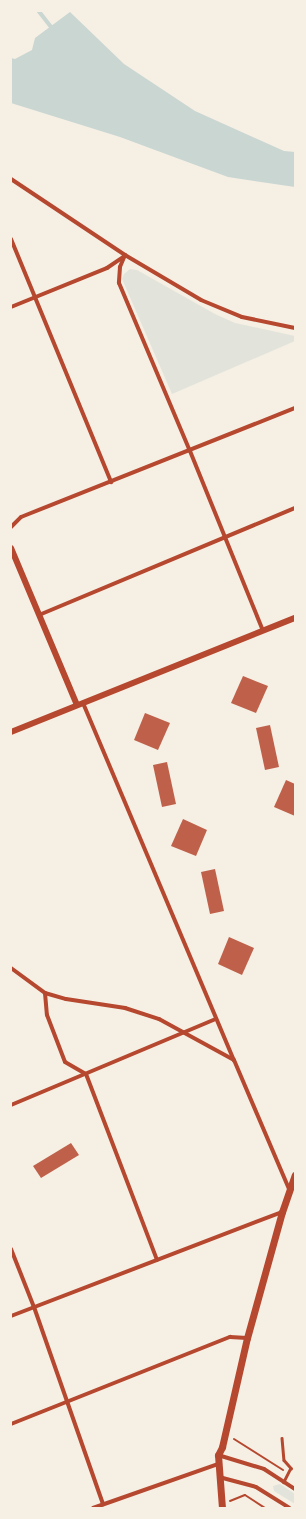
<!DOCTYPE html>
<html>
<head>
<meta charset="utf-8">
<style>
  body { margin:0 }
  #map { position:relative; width:306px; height:1519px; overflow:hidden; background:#f6efe4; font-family:"PT Sans Narrow",sans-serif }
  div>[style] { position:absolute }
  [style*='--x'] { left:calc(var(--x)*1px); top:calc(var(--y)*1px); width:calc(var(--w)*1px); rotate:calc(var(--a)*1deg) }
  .green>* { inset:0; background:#e2e4dc }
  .water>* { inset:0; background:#c9d6d2 }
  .stream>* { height:3.5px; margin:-1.75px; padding:0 1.75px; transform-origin:1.75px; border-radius:1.75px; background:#c9d6d2 }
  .building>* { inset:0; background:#bf614a }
  .path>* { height:2px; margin:-1px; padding:0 1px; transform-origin:1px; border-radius:1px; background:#b5482f }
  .service>* { height:2.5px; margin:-1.25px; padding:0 1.25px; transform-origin:1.25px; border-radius:1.25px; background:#b5482f }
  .minor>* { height:4px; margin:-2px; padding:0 2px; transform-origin:2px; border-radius:2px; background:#b5482f }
  .tertiary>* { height:6px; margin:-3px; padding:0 3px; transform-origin:3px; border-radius:3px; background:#b5482f }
  .secondary>* { height:7px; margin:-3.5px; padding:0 3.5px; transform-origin:3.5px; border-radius:3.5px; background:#b5482f }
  span { translate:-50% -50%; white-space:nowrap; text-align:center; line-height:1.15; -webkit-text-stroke:3px #f6efe4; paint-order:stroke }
  .frame { position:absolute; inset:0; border:12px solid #f6efe4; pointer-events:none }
</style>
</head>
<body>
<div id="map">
  <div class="green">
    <div style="clip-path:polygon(130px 269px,137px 270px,215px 314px,235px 323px,295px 336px,295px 341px,172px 394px,122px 279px,124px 274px)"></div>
    <div style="clip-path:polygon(280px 1484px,295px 1494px,295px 1504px,274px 1491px,273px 1486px)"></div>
  </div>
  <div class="water">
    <div style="clip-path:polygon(70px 12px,124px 64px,195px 111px,284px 151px,295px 152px,295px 187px,228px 177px,120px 137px,11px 103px,11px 58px,15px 59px,32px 50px,35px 38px)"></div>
  </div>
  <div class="stream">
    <div style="--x:39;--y:11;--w:23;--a:52"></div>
  </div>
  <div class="building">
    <div style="clip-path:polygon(243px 676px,268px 686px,256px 713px,231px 703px)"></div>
    <div style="clip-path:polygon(145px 713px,170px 723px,158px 750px,134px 740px)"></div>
    <div style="clip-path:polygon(270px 725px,279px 767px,265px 770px,256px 728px)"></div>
    <div style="clip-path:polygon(167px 762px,176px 804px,162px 807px,153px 765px)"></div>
    <div style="clip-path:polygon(286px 780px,295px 784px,295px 816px,274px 807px)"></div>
    <div style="clip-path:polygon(183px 819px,207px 830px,196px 856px,171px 846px)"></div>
    <div style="clip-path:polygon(215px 869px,224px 911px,210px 914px,201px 872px)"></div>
    <div style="clip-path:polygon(229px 937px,254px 948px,242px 975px,218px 964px)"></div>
    <div style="clip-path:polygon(71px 1143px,79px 1155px,41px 1178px,33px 1166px)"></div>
  </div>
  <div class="path">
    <div style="--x:234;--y:1439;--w:58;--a:32.3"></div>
    <div style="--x:230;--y:1501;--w:16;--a:-22"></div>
    <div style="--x:245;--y:1495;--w:24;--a:33"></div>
  </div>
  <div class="service">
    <div style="--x:282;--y:1438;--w:22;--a:85"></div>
    <div style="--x:284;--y:1460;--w:11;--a:49"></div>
    <div style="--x:291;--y:1468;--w:16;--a:117"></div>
  </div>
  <div class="minor">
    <div style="--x:11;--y:179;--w:137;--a:33.7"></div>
    <div style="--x:125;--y:255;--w:88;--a:30.6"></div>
    <div style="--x:201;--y:300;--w:44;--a:22.5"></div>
    <div style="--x:242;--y:317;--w:54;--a:11.7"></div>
    <div style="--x:11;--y:239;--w:263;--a:67.6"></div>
    <div style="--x:125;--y:255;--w:13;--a:113"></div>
    <div style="--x:120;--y:267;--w:16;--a:94"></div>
    <div style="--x:119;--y:283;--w:182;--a:67.1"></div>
    <div style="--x:190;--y:451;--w:194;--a:67.9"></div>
    <div style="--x:11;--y:307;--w:104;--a:-22.1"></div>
    <div style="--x:107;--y:268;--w:22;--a:-34"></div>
    <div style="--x:11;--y:527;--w:14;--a:-45"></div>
    <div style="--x:21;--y:517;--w:295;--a:-21.7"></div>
    <div style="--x:39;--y:615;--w:277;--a:-22.7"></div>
    <div style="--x:83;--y:703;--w:388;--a:67.1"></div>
    <div style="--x:11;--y:968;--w:42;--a:36.3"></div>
    <div style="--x:45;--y:993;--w:22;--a:16"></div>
    <div style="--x:66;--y:999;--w:60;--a:8.7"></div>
    <div style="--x:125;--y:1008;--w:36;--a:18"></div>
    <div style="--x:159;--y:1019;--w:85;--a:28.7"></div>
    <div style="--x:234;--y:1060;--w:140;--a:66.9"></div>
    <div style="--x:45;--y:993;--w:22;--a:85"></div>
    <div style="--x:47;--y:1015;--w:50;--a:69"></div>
    <div style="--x:65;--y:1062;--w:24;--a:30"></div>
    <div style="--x:86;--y:1074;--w:199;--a:69.1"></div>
    <div style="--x:11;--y:1105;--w:222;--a:-22.8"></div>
    <div style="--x:11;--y:1249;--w:62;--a:68.4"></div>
    <div style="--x:34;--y:1307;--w:209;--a:70.7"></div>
    <div style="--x:11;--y:1316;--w:290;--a:-21"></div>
    <div style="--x:11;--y:1424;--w:236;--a:-21.7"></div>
    <div style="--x:230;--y:1337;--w:17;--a:3"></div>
    <div style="--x:218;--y:1455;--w:48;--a:16.9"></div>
    <div style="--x:264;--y:1469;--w:37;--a:33"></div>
    <div style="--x:219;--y:1477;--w:38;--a:15"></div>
    <div style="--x:256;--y:1487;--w:39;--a:32"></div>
    <div style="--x:93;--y:1508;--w:133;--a:-19.4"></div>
  </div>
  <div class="tertiary">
    <div style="--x:11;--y:548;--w:170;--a:67.2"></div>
    <div style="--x:11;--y:732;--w:306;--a:-21.9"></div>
  </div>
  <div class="secondary">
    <div style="--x:222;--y:1508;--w:53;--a:-94.3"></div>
    <div style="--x:218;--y:1455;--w:9;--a:-63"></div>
    <div style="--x:222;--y:1447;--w:112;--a:-77.1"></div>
    <div style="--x:247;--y:1338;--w:131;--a:-74.5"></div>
    <div style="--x:282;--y:1212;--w:39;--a:-71"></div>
  </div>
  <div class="frame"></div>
</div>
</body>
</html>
